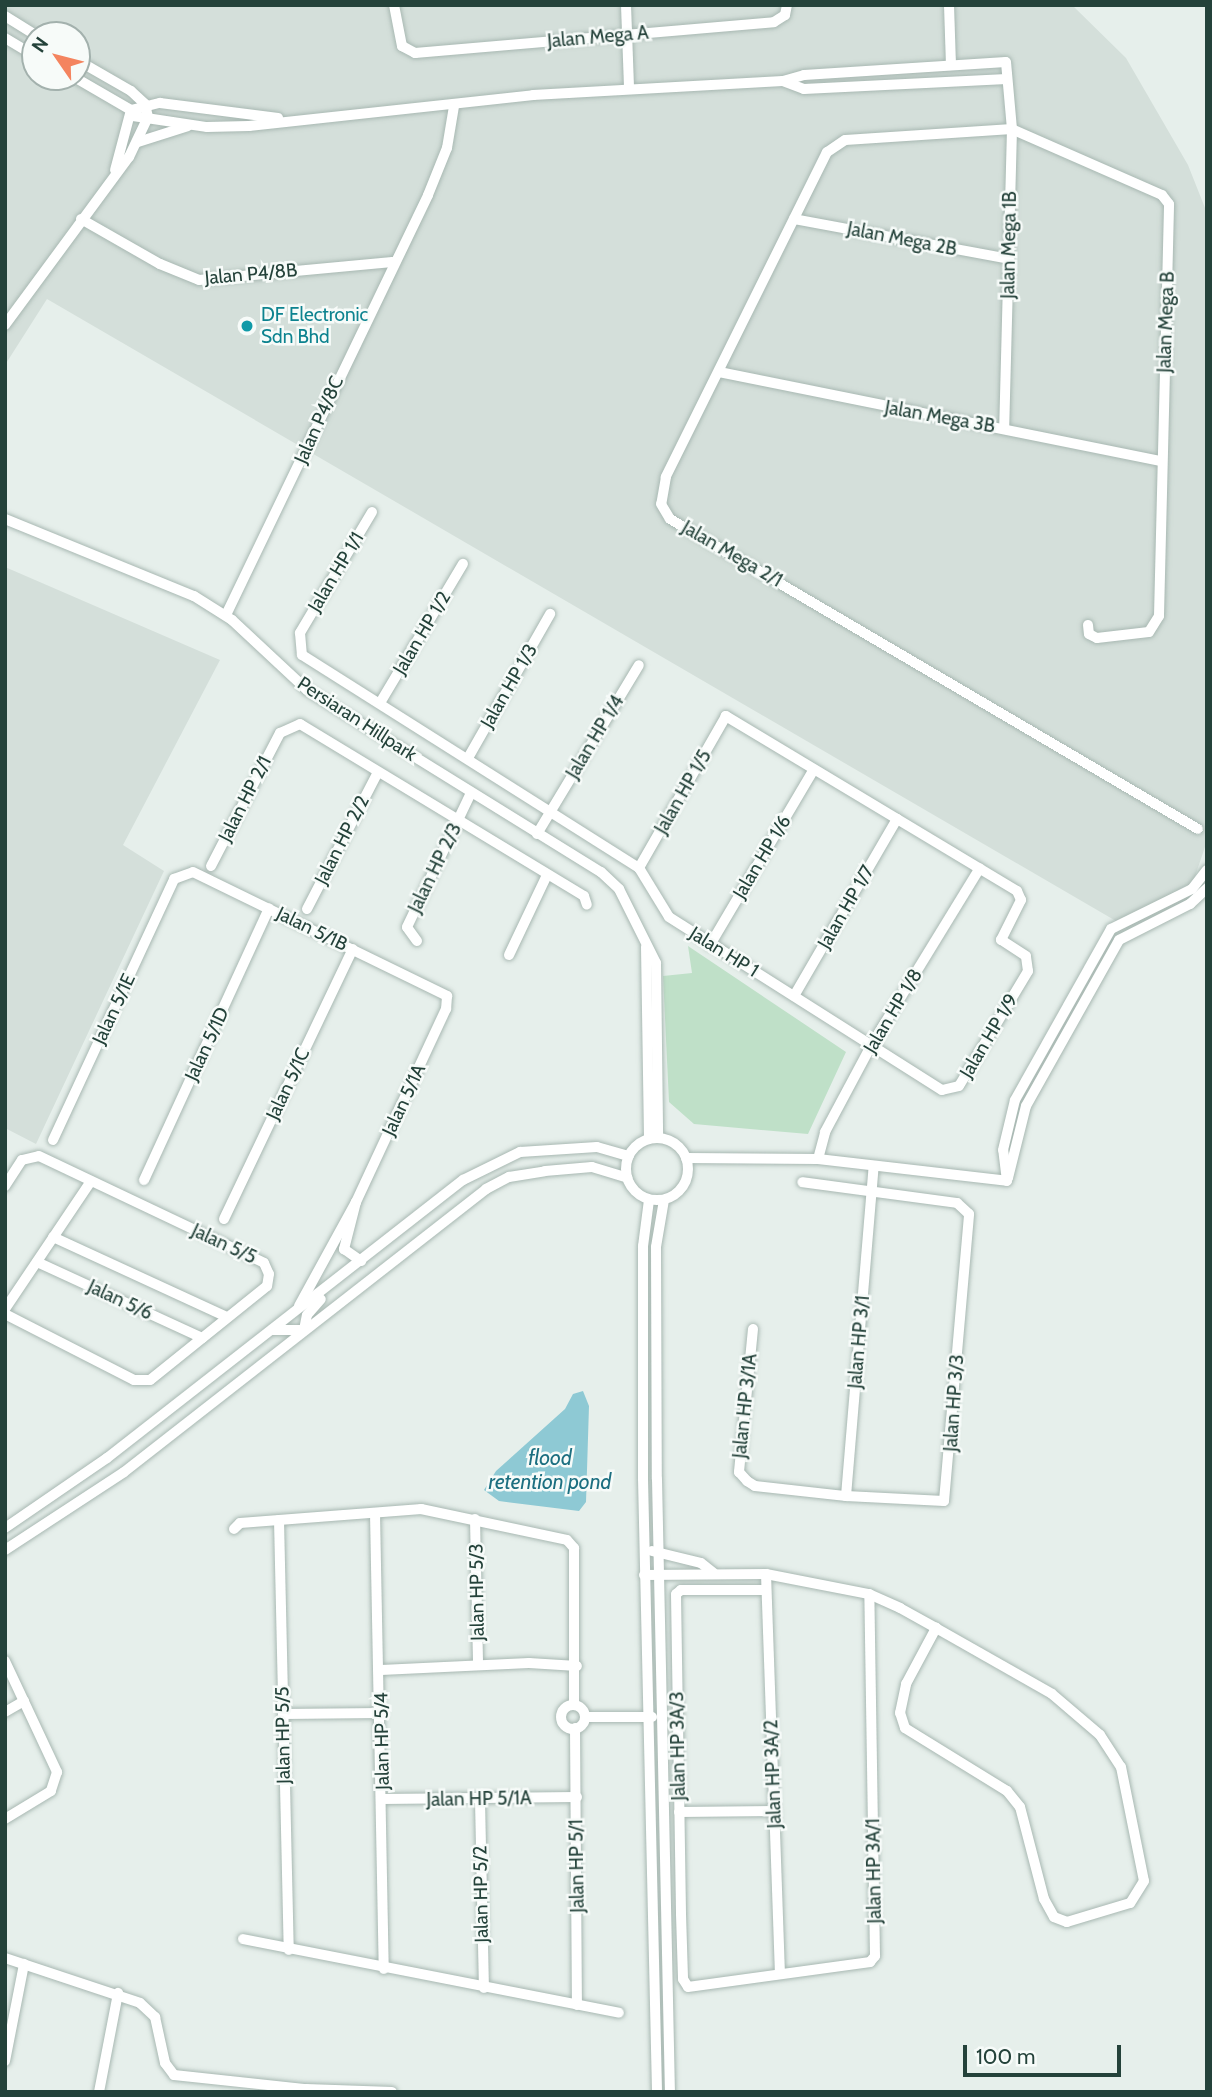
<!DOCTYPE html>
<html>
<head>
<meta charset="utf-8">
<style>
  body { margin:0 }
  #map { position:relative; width:1212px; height:2097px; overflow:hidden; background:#e6efeb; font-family:Cabin,sans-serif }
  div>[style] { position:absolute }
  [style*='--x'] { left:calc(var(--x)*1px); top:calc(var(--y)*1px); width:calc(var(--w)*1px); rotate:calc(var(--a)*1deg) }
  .built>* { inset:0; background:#d4dfda }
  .green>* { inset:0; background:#bfe0c8 }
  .water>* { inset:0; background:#8ec9d4 }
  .roads { filter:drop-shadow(0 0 2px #a8b8b2) drop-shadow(0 0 2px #a8b8b2) }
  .minor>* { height:10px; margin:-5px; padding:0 5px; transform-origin:5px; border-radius:5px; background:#fff }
  .minor>.ring { margin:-5px; padding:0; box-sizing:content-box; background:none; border:10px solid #fff; border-radius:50% }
  .dots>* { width:19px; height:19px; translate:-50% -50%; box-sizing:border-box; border:4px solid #f7fbf9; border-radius:50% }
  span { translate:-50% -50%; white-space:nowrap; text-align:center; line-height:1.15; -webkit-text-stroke:5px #f7fbf9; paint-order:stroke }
  .street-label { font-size:19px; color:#24423a }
  .culture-label { font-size:19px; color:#0d838f }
  .left { translate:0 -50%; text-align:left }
  .water-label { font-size:21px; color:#1c6f80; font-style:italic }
  .frame { position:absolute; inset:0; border:7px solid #24423a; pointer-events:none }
  .north { position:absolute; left:21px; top:21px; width:70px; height:70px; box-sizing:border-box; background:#f7fbf9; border:2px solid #a3b1ad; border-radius:50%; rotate:305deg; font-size:19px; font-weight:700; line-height:28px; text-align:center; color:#24423a }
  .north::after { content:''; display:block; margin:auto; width:24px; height:32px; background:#f4845f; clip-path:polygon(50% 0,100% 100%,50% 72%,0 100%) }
  .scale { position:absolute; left:963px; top:2045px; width:158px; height:32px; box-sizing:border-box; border:4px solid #24423a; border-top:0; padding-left:9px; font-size:21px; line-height:24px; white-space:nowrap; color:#24423a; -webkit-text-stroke:5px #f7fbf9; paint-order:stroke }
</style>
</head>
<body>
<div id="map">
  <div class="built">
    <div style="clip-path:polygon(evenodd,5px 5px,1072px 5px,1126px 58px,1188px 165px,1207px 213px,1207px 841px,1189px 894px,1128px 928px,47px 299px,5px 365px,5px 5px,35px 35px,77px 35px,77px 77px,35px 77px,35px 35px)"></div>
    <div style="clip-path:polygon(5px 567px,220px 660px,123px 845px,164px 871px,36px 1144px,5px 1128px)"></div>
  </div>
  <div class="green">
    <div style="clip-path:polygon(688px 946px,846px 1052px,808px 1134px,694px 1124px,669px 1102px,663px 976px,692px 973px)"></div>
  </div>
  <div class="water">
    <div style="clip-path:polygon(583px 1391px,589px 1406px,586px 1502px,579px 1511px,499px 1501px,484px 1490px,496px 1471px,565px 1409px,573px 1394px)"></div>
  </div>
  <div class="roads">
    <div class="minor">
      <div style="--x:394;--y:5;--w:42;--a:79"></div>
      <div style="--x:402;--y:46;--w:15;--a:28"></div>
      <div style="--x:415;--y:53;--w:360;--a:-4.9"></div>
      <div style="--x:774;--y:22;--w:13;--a:-32"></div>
      <div style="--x:785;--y:15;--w:10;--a:-79"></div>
      <div style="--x:626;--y:5;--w:83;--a:87.9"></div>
      <div style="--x:949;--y:5;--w:60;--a:88.1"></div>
      <div style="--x:5;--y:16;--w:36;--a:32"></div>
      <div style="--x:5;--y:38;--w:35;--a:31"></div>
      <div style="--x:74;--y:77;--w:66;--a:30.1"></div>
      <div style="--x:131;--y:110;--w:62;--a:104.9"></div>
      <div style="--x:783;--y:81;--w:22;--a:21"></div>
      <div style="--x:804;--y:89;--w:203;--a:-2.8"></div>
      <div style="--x:131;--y:110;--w:30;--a:-14"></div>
      <div style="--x:160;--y:103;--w:119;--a:7.2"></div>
      <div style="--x:133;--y:116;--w:75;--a:8.5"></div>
      <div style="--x:207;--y:127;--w:42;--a:-1.4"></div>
      <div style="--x:249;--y:126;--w:286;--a:-6.2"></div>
      <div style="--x:533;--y:95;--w:250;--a:-3.2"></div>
      <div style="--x:783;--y:81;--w:22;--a:-16"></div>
      <div style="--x:804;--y:75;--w:202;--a:-3.7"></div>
      <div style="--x:1006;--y:62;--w:67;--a:84.9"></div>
      <div style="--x:1012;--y:129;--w:299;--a:91.5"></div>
      <div style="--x:138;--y:142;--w:52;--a:-17.7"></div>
      <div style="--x:81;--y:219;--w:91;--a:29.7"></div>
      <div style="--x:160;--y:264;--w:42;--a:22.3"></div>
      <div style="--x:199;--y:280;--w:194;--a:-5.3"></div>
      <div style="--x:794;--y:219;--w:219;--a:10.5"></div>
      <div style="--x:5;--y:325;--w:209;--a:-53.6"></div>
      <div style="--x:129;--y:157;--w:44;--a:-64.6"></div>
      <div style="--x:148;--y:117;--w:13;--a:-103"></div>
      <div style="--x:145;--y:104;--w:19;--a:-137"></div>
      <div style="--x:131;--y:91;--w:62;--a:-150.1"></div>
      <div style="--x:719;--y:372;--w:451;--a:11.4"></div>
      <div style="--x:372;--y:512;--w:141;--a:120.8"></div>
      <div style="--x:300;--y:633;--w:22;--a:85"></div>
      <div style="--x:302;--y:655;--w:399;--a:32.3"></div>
      <div style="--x:639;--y:868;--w:57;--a:58.5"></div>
      <div style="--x:669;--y:917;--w:323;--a:32.4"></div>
      <div style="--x:942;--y:1090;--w:17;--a:-13"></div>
      <div style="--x:959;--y:1086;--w:134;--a:-59"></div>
      <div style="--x:1028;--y:971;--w:15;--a:-98"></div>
      <div style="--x:1026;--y:956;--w:30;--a:-147"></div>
      <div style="--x:1001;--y:940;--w:45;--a:-63.4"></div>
      <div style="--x:1021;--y:900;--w:10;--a:-114"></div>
      <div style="--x:1017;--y:891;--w:340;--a:-149"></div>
      <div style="--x:726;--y:716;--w:175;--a:119.8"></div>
      <div style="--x:5;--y:519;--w:204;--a:22.2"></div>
      <div style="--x:194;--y:596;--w:45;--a:32.3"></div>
      <div style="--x:232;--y:620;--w:103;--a:43"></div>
      <div style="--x:307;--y:690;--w:346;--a:31.8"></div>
      <div style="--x:601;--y:872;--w:25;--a:43"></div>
      <div style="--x:619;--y:889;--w:83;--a:63.4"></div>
      <div style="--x:656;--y:963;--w:175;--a:89.3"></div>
      <div style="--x:226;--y:615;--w:466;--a:-64.3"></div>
      <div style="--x:428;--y:195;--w:51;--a:-68"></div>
      <div style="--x:447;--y:148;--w:43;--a:-80.5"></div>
      <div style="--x:1088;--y:625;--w:9;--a:84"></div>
      <div style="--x:1089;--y:634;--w:9;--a:27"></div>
      <div style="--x:1097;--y:638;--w:52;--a:-6.6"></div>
      <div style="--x:1149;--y:632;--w:19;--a:-58"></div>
      <div style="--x:1159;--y:616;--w:412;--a:-88.6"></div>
      <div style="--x:1169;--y:204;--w:11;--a:-128"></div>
      <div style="--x:1162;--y:195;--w:164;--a:-156.3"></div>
      <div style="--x:1012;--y:129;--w:167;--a:176.2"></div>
      <div style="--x:845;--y:140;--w:22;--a:146"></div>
      <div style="--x:827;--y:152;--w:363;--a:116.4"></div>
      <div style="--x:666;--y:477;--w:27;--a:100"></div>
      <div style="--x:661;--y:504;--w:17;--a:59"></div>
      <div style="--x:670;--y:519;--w:612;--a:30.42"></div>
      <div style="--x:380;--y:703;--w:162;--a:-59.2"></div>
      <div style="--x:468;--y:758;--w:166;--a:-60.3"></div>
      <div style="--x:537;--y:834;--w:197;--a:-58.9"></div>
      <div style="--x:211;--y:866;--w:150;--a:-62.6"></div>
      <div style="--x:280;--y:733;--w:22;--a:-24"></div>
      <div style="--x:300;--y:724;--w:332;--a:31.2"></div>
      <div style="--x:584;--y:896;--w:9;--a:72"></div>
      <div style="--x:307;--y:909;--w:154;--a:-62.6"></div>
      <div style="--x:417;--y:941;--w:17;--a:-126"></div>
      <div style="--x:407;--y:927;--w:148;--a:-64.5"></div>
      <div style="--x:710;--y:945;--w:204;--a:-59.4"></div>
      <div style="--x:646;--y:947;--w:192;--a:89.1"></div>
      <div style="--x:509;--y:955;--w:89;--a:-64.6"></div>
      <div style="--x:794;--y:996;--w:205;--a:-59.8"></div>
      <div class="ring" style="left:626px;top:1138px;width:52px;height:52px"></div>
      <div style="--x:53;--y:1140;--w:288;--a:-65.1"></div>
      <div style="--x:174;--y:879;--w:20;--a:-20"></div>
      <div style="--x:193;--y:872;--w:283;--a:26"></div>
      <div style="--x:447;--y:996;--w:13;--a:94"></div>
      <div style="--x:446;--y:1009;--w:213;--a:115"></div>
      <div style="--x:686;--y:1158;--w:132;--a:0.4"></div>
      <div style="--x:818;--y:1159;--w:190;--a:6.6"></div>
      <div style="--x:818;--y:1159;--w:28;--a:-75"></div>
      <div style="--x:825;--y:1132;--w:100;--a:-61.9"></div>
      <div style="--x:872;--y:1044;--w:206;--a:-58.5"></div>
      <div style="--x:1008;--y:1178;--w:74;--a:-76"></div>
      <div style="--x:1026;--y:1106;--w:190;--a:-60.7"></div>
      <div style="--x:1119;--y:940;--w:80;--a:-26.9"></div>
      <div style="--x:1190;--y:904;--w:23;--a:-43"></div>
      <div style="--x:144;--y:1180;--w:299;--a:-65.3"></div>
      <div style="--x:1007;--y:1181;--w:31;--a:-97"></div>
      <div style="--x:1003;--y:1150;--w:51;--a:-76.5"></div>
      <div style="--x:1015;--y:1100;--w:196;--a:-60.7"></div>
      <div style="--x:1111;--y:929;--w:90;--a:-26.3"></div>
      <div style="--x:1192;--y:889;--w:24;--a:-52"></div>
      <div style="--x:5;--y:1186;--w:31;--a:-57"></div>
      <div style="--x:22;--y:1160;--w:17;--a:-13"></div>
      <div style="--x:39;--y:1156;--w:249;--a:25.4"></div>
      <div style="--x:264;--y:1263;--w:12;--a:66"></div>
      <div style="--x:269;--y:1274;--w:12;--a:99"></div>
      <div style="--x:267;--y:1286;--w:150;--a:141.2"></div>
      <div style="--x:150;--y:1380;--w:16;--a:180"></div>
      <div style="--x:134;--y:1380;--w:145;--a:-152.9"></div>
      <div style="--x:649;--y:1200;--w:46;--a:97.4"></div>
      <div style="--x:643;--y:1246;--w:233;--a:90"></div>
      <div style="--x:643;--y:1479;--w:613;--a:88.69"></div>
      <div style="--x:664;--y:1200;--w:48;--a:99.7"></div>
      <div style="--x:656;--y:1247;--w:232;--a:89.8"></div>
      <div style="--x:657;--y:1479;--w:613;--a:88.79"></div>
      <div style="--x:224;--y:1219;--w:299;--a:-64.5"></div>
      <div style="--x:53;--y:1237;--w:192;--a:24.7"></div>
      <div style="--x:37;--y:1262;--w:182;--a:24.7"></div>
      <div style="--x:299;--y:1306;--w:119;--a:-61.3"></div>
      <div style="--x:356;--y:1202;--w:49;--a:104.3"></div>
      <div style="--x:344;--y:1249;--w:21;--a:35"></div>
      <div style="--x:5;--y:1309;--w:154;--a:-56.1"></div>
      <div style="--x:753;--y:1329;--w:144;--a:95.6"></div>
      <div style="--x:739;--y:1472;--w:12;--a:48"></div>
      <div style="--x:747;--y:1481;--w:9;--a:32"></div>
      <div style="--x:755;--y:1486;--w:92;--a:6.3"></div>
      <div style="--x:846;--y:1496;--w:98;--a:2.9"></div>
      <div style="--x:944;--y:1501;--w:288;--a:-85"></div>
      <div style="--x:969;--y:1214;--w:16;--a:-137"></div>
      <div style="--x:957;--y:1203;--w:156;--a:-172.3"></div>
      <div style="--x:273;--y:1330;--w:31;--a:0"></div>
      <div style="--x:304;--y:1330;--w:15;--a:-79"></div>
      <div style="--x:307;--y:1315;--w:21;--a:-49"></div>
      <div style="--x:846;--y:1496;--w:331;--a:-85.2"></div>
      <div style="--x:375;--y:1513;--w:456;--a:88.9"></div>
      <div style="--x:475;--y:1519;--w:146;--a:88.8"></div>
      <div style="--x:279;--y:1520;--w:430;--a:88.7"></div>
      <div style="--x:5;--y:1528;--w:124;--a:-34.5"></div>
      <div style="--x:107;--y:1458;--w:452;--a:-38"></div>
      <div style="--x:463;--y:1180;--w:64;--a:-26.2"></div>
      <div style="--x:520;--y:1152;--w:77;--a:-3.7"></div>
      <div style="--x:597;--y:1147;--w:33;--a:16"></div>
      <div style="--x:234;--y:1529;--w:8;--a:-45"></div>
      <div style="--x:240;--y:1523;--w:182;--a:-4.4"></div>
      <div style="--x:421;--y:1509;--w:149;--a:12"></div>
      <div style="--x:567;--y:1540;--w:11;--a:49"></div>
      <div style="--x:574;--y:1548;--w:157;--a:90"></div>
      <div style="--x:5;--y:1550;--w:142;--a:-33.2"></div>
      <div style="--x:124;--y:1472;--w:459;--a:-38"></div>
      <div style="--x:486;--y:1189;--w:26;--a:-28"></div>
      <div style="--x:509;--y:1177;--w:36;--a:-9"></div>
      <div style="--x:545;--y:1171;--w:47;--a:-4.9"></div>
      <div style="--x:592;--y:1167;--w:37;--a:17"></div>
      <div style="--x:652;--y:1551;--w:50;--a:13.8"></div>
      <div style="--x:701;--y:1563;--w:16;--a:38"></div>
      <div style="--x:766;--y:1574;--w:399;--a:88"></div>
      <div style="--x:644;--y:1575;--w:122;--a:-0.5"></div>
      <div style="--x:766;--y:1574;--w:105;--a:11"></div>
      <div style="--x:869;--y:1594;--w:34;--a:24"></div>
      <div style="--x:900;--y:1608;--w:41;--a:29.1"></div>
      <div style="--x:936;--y:1628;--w:133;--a:29.6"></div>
      <div style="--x:1052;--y:1694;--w:63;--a:40.5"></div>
      <div style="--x:1100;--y:1735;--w:38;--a:57"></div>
      <div style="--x:1121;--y:1767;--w:116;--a:78.6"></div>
      <div style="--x:1144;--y:1881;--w:26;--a:122"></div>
      <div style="--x:1130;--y:1903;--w:66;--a:163.2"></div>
      <div style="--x:1067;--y:1922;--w:14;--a:-159"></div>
      <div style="--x:1054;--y:1917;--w:21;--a:-119"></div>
      <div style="--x:1044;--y:1899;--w:95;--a:-104.6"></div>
      <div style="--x:1020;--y:1807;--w:21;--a:-129"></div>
      <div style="--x:1007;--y:1791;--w:120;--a:-148.3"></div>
      <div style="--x:905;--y:1728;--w:16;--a:-108"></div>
      <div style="--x:900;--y:1713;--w:30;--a:-78"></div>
      <div style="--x:906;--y:1684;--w:64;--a:-61.8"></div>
      <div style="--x:766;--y:1590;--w:85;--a:180"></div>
      <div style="--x:681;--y:1590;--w:6;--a:141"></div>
      <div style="--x:676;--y:1594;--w:320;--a:89.1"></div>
      <div style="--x:681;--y:1914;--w:65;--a:88.2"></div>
      <div style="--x:683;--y:1979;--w:9;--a:58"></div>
      <div style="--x:688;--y:1987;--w:184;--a:-7.8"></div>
      <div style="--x:870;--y:1962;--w:8;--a:-50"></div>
      <div style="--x:875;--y:1956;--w:362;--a:-90.9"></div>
      <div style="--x:5;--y:1661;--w:123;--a:64.9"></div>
      <div style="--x:57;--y:1772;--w:20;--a:108"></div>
      <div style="--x:51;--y:1791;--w:54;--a:148.7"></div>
      <div style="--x:381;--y:1670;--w:148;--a:-2.7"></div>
      <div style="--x:529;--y:1663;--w:48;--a:3.6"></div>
      <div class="ring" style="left:561px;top:1705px;width:14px;height:14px"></div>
      <div style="--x:5;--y:1712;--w:22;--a:-30"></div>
      <div style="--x:283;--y:1714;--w:98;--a:-0.6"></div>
      <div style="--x:585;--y:1717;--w:67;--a:0"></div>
      <div style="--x:575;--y:1728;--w:277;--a:89.6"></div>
      <div style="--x:382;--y:1799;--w:195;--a:-0.6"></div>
      <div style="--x:480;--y:1800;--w:188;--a:88.8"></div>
      <div style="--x:679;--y:1812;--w:96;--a:-0.6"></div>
      <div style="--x:243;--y:1939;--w:383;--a:11.1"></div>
      <div style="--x:5;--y:1958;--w:142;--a:18.4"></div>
      <div style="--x:140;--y:2003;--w:21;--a:43"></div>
      <div style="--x:155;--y:2017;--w:47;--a:77.7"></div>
      <div style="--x:165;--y:2063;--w:15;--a:53"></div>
      <div style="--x:174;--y:2075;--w:133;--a:6.1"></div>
      <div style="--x:306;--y:2089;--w:86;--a:2"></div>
      <div style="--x:5;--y:2061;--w:99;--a:-78.9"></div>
      <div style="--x:99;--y:2092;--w:101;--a:-79.1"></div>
    </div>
  </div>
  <div class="dots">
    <div style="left:247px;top:326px;background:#0f9aa8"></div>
  </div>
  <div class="street-label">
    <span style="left:598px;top:37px;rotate:-5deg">Jalan Mega A</span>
    <span style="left:902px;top:239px;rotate:11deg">Jalan Mega 2B</span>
    <span style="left:1009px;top:245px;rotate:-89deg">Jalan Mega 1B</span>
    <span style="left:251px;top:274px;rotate:-5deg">Jalan P4/8B</span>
    <span style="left:1166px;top:322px;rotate:-88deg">Jalan Mega B</span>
    <span style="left:940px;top:417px;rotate:10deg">Jalan Mega 3B</span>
    <span style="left:319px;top:420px;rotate:-66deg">Jalan P4/8C</span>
    <span style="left:732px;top:554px;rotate:30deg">Jalan Mega 2/1</span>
    <span style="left:336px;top:572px;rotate:-59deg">Jalan HP 1/1</span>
    <span style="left:422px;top:633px;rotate:-59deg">Jalan HP 1/2</span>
    <span style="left:509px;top:686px;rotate:-60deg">Jalan HP 1/3</span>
    <span style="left:357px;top:719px;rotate:33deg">Persiaran Hillpark</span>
    <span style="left:595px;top:737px;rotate:-59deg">Jalan HP 1/4</span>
    <span style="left:683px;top:792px;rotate:-60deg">Jalan HP 1/5</span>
    <span style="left:245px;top:799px;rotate:-63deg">Jalan HP 2/1</span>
    <span style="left:342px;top:840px;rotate:-63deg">Jalan HP 2/2</span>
    <span style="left:762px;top:857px;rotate:-59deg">Jalan HP 1/6</span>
    <span style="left:435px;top:868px;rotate:-64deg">Jalan HP 2/3</span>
    <span style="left:846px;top:907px;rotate:-60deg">Jalan HP 1/7</span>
    <span style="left:312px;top:929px;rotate:26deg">Jalan 5/1B</span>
    <span style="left:724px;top:952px;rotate:32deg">Jalan HP 1</span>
    <span style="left:114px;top:1009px;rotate:-65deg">Jalan 5/1E</span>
    <span style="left:893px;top:1011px;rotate:-59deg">Jalan HP 1/8</span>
    <span style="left:989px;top:1036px;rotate:-59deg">Jalan HP 1/9</span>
    <span style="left:207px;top:1044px;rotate:-65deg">Jalan 5/1D</span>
    <span style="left:288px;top:1084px;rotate:-65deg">Jalan 5/1C</span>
    <span style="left:404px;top:1100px;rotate:-65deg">Jalan 5/1A</span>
    <span style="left:224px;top:1244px;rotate:25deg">Jalan 5/5</span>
    <span style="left:120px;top:1300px;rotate:25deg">Jalan 5/6</span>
    <span style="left:859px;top:1342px;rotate:-85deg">Jalan HP 3/1</span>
    <span style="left:954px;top:1403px;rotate:-86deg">Jalan HP 3/3</span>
    <span style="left:745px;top:1406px;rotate:-84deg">Jalan HP 3/1A</span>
    <span style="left:477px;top:1592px;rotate:-91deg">Jalan HP 5/3</span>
    <span style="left:283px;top:1735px;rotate:-91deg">Jalan HP 5/5</span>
    <span style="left:382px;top:1741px;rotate:-91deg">Jalan HP 5/4</span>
    <span style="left:678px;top:1746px;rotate:-91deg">Jalan HP 3A/3</span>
    <span style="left:773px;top:1774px;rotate:-92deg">Jalan HP 3A/2</span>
    <span style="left:479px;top:1799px;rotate:-1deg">Jalan HP 5/1A</span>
    <span style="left:577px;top:1866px;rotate:-91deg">Jalan HP 5/1</span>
    <span style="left:874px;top:1871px;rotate:-91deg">Jalan HP 3A/1</span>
    <span style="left:481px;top:1894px;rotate:-91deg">Jalan HP 5/2</span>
  </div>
  <div class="culture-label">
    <span class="left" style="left:261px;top:326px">DF Electronic<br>Sdn Bhd</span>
  </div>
  <div class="water-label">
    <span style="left:550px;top:1470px">flood<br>retention pond</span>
  </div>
  <div class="frame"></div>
  <div class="north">N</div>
  <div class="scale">100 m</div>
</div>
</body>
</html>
